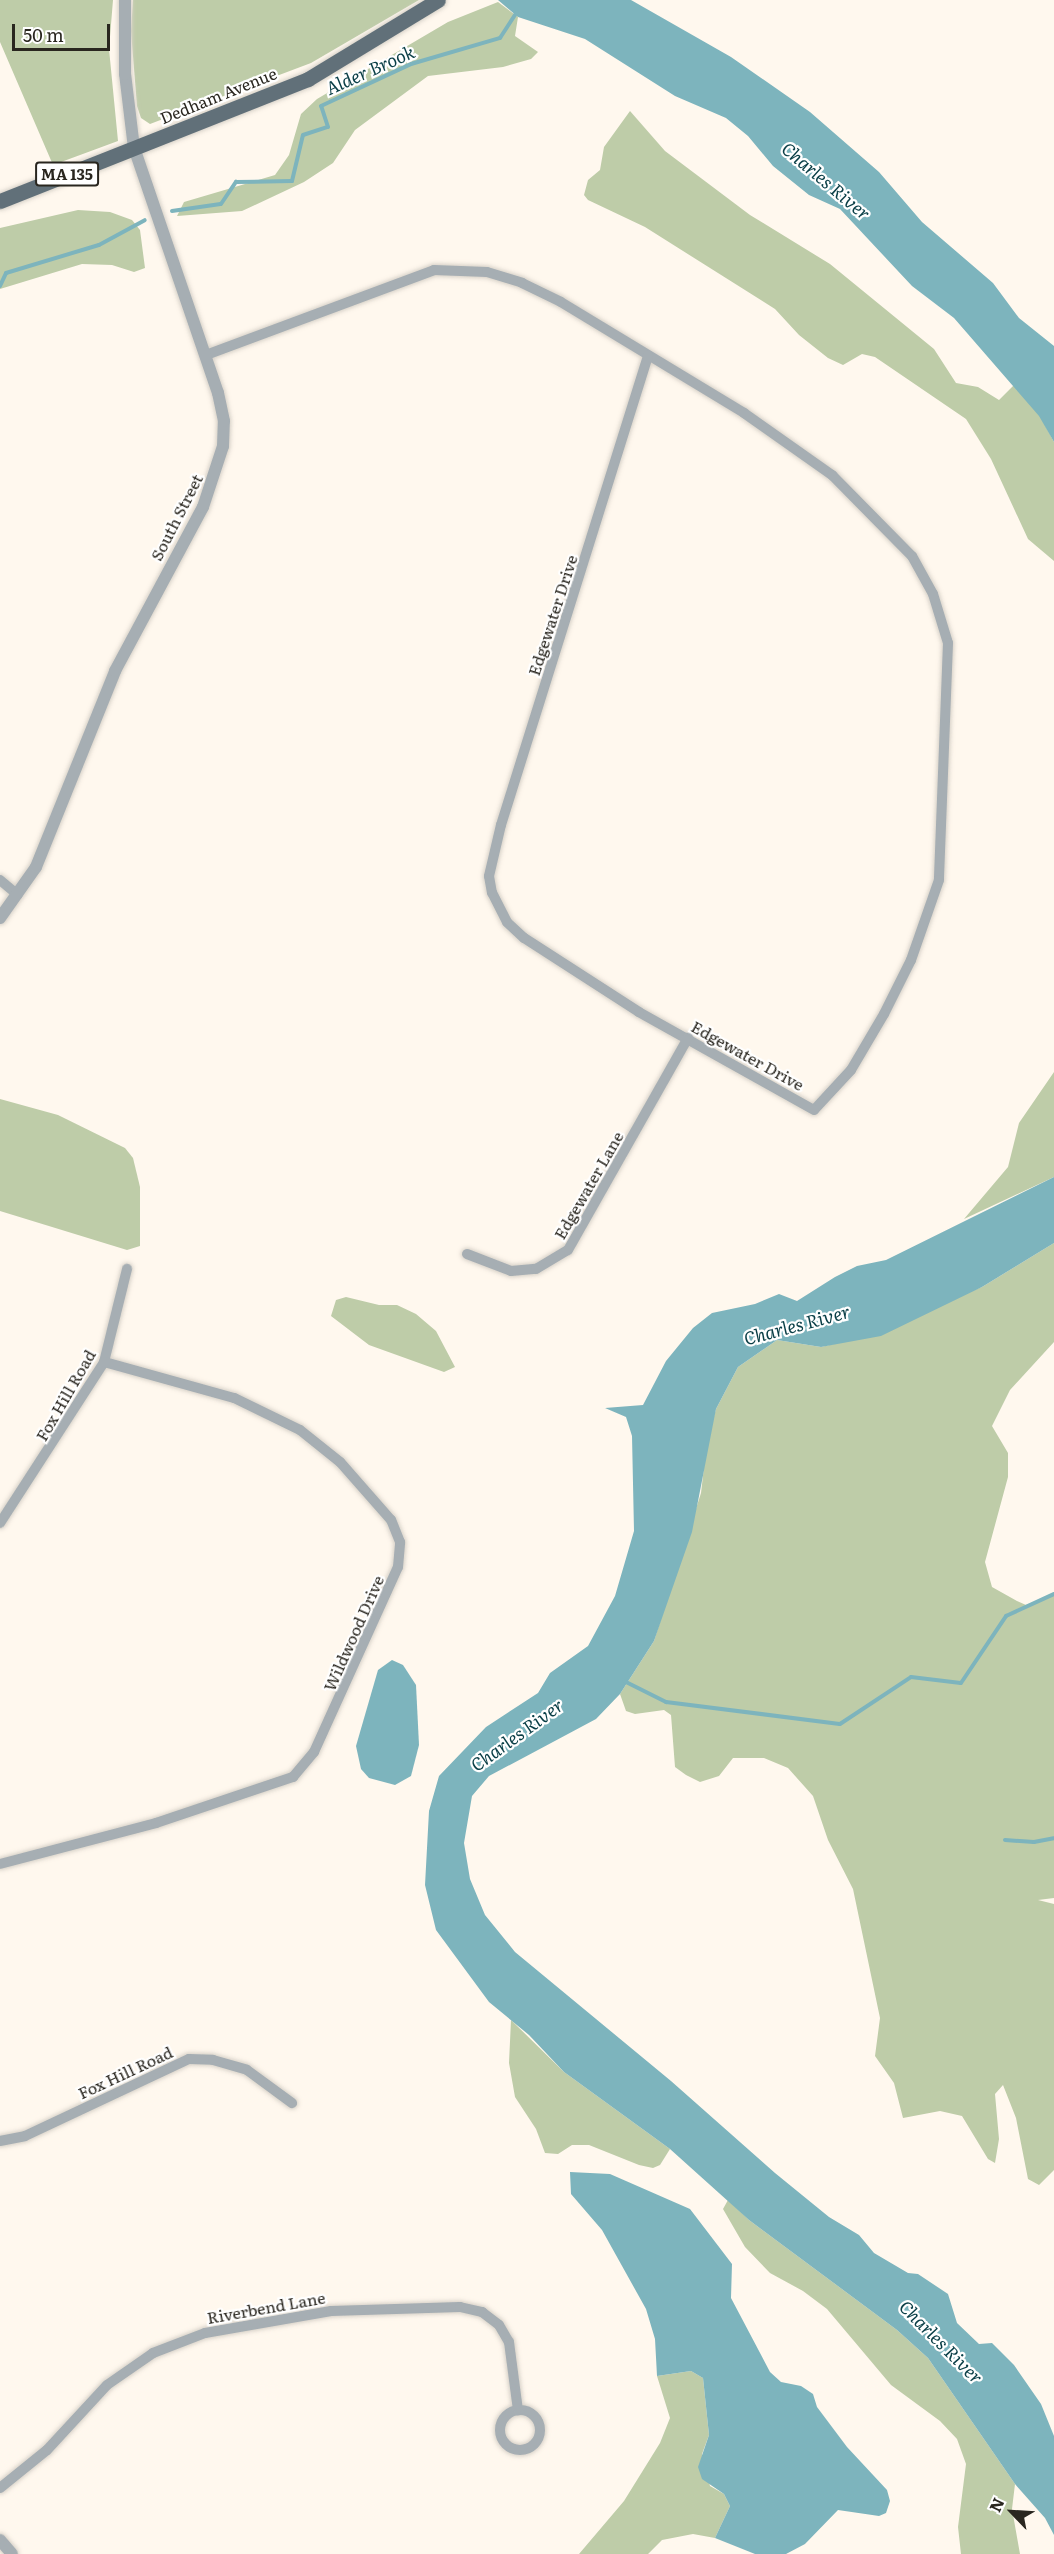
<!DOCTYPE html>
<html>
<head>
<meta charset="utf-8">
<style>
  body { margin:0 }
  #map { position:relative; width:1054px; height:2554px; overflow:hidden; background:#fff8ee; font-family:Literata,serif }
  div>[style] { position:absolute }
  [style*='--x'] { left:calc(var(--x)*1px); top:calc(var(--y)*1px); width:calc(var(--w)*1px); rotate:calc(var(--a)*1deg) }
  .green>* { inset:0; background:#becca8 }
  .water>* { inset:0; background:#7db4bd }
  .stream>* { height:4px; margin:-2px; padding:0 2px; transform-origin:2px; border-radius:2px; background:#7db4bd }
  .roads { filter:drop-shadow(0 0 2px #d8d2c9) drop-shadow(0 0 2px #d8d2c9) }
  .minor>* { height:10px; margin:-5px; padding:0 5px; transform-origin:5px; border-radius:5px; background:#a6aeb3 }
  .minor>.ring { margin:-5px; padding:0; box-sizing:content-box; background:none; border:10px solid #a6aeb3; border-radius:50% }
  .tertiary>* { height:12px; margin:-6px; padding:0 6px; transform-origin:6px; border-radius:6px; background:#a6aeb3 }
  .primary>* { height:15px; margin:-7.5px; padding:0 7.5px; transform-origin:7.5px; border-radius:7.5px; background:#617079 }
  span { translate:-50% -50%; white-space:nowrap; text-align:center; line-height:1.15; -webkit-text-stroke:4.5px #fff; paint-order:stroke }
  .shield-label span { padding:2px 4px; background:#fff; border:2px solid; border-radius:4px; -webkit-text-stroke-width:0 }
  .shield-label { font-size:15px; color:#29261f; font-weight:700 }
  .street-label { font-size:16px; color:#29261f }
  .water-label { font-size:18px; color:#093e46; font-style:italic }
  .north { position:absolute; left:982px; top:2482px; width:60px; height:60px; -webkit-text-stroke:4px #fff; paint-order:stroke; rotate:295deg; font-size:16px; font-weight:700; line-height:24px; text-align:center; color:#29261f }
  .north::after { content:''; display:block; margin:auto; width:21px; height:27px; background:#29261f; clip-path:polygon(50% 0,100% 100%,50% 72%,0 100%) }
  .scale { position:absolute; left:12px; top:24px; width:98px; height:27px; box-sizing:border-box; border:3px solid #29261f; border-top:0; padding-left:8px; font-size:18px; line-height:21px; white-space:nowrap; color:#29261f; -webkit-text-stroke:4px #fff; paint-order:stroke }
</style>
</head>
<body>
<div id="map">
  <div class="green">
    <div style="clip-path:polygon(0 0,113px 0,109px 49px,118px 141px,53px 165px,0 42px)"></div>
    <div style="clip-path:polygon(133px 0,419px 0,311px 63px,150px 124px,141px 118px,137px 106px,131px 31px)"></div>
    <div style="clip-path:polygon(498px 2px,518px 17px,515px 36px,538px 52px,531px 59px,503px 67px,428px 76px,355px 130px,333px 163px,304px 182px,242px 211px,177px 216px,184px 202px,275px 175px,289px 155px,301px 114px,317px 99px,448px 22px)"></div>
    <div style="clip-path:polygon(630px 111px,665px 151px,750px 215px,830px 264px,934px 349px,956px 383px,978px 387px,999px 400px,1014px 385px,1040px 416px,1054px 442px,1054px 561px,1028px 539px,991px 459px,966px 419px,875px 357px,862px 354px,843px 365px,828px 358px,799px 335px,775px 309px,645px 227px,588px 200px,584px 195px,588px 180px,600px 170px,604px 147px)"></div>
    <div style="clip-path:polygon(78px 210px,110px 212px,132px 220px,140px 230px,145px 268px,134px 272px,112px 265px,82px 264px,0 289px,0 228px)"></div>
    <div style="clip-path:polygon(1054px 1072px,1054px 1177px,964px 1219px,1008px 1167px,1019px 1123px)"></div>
    <div style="clip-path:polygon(0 1099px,58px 1115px,125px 1148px,133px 1158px,140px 1187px,140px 1246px,127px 1250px,0 1211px)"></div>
    <div style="clip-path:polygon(1054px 1243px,1054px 1342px,1010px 1390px,992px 1426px,1008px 1453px,1008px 1477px,985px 1562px,992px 1587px,1017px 1601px,1026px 1605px,1054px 1594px,1054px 1898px,1038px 1900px,1054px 1904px,1054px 2170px,1039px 2185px,1028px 2179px,1016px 2118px,1003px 2085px,995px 2094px,999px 2139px,995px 2163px,988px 2159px,962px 2116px,940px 2111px,903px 2118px,894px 2083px,875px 2056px,880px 2018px,853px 1889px,828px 1840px,813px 1796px,788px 1768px,764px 1758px,733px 1758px,719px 1776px,700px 1782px,686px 1775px,675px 1767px,671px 1715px,664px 1710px,635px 1714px,626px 1711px,620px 1694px,654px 1641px,701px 1493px,707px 1441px,716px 1409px,738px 1367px,777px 1340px,821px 1347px,838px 1343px,982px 1287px)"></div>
    <div style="clip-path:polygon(346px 1297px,379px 1305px,397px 1305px,416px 1314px,436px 1331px,455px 1367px,444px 1372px,369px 1345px,331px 1316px,336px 1300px)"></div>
    <div style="clip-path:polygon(511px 2020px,564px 2072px,670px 2149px,660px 2165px,653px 2168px,639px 2165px,589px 2145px,572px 2145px,558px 2154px,545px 2153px,536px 2129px,515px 2097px,509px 2063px)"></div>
    <div style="clip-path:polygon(728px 2200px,749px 2220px,897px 2330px,928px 2358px,1015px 2484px,1012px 2509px,1020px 2554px,961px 2554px,958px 2527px,966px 2464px,957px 2439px,940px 2421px,891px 2385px,827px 2309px,803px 2291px,770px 2273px,745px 2247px,723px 2209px)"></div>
    <div style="clip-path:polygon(691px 2371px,703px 2378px,709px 2435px,702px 2454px,710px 2486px,724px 2494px,730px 2506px,715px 2538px,693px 2534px,662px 2540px,648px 2554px,579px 2554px,624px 2501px,660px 2443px,670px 2418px,657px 2376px)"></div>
  </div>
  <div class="water">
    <div style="clip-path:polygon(498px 0,631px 0,731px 57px,810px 112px,879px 172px,922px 222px,993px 283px,1019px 318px,1054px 346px,1054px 442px,1039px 416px,954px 318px,912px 286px,840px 209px,809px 195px,773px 166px,748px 136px,726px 118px,675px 96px,585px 39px,518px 17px)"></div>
    <div style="clip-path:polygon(1054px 1177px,1054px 1243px,982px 1287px,881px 1336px,821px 1347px,777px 1340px,738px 1367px,716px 1409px,692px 1532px,654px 1641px,620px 1694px,596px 1719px,489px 1776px,472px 1796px,464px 1843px,470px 1879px,485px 1915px,515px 1952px,671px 2081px,775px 2173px,829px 2217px,859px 2235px,874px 2253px,908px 2273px,918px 2274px,948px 2294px,957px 2323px,979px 2344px,992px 2343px,1014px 2365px,1041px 2404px,1054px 2436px,1054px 2535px,1045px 2518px,1015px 2484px,928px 2358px,897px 2330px,749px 2220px,670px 2149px,564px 2072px,529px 2035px,489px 2002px,436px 1930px,425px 1885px,429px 1811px,439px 1776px,486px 1727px,538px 1693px,550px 1673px,588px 1646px,615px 1596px,634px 1531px,632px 1436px,626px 1417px,605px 1408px,643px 1405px,666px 1361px,693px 1328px,712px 1313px,755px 1304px,779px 1294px,797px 1301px,835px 1277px,857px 1266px,886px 1260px)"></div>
    <div style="clip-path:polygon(392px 1660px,403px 1665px,416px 1685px,419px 1745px,411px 1776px,395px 1785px,369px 1778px,361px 1769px,356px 1746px,378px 1670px)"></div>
    <div style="clip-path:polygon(570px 2172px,610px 2174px,690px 2209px,732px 2264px,731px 2298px,770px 2372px,781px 2382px,801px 2386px,813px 2394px,817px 2407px,847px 2447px,887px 2490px,890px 2501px,886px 2513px,879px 2516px,838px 2510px,805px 2544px,786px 2554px,755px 2554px,715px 2538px,730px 2506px,724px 2494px,702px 2479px,698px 2467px,709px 2435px,703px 2378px,691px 2371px,657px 2376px,655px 2339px,646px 2309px,602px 2230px,571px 2194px)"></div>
  </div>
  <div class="stream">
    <div style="--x:172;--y:211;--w:49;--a:-8.1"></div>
    <div style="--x:221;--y:204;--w:27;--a:-56"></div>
    <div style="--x:236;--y:182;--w:56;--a:-1"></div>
    <div style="--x:292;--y:181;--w:47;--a:-76.6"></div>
    <div style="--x:303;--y:135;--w:26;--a:-18"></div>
    <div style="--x:328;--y:127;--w:22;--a:-108"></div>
    <div style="--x:321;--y:106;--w:99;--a:-25"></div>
    <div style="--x:411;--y:64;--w:93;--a:-16.3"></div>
    <div style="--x:500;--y:38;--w:31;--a:-57"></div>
    <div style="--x:0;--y:286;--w:14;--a:-65"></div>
    <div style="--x:6;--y:273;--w:97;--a:-16.8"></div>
    <div style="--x:99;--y:245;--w:52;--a:-28.5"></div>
    <div style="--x:624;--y:1681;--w:47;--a:26.6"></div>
    <div style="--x:666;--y:1702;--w:175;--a:7.2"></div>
    <div style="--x:840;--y:1724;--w:85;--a:-33.5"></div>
    <div style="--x:911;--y:1677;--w:50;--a:6.8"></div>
    <div style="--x:961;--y:1683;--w:81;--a:-56.1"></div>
    <div style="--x:1006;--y:1616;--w:53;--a:-24.6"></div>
    <div style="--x:1005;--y:1840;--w:29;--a:4"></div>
    <div style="--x:1034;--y:1842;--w:20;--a:-11"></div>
  </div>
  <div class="roads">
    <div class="minor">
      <div style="--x:206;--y:355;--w:243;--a:-20.4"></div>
      <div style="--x:434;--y:270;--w:53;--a:2.2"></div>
      <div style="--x:487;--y:272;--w:37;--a:17"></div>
      <div style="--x:522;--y:283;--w:43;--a:26"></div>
      <div style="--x:561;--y:302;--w:214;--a:31.2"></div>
      <div style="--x:744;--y:413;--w:108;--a:35.2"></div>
      <div style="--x:832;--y:475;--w:114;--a:45.4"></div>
      <div style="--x:912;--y:556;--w:43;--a:61.1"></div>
      <div style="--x:933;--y:594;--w:51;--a:73"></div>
      <div style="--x:948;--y:643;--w:237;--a:92.2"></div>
      <div style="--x:939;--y:880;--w:85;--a:109.3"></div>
      <div style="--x:911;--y:960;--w:60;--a:116.6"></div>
      <div style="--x:884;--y:1014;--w:65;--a:120.5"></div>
      <div style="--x:851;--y:1070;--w:54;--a:132.8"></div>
      <div style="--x:814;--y:1110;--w:201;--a:-150.8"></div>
      <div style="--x:639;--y:1012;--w:137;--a:-147.2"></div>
      <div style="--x:524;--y:938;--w:23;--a:-137"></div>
      <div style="--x:507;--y:922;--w:33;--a:-117"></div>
      <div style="--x:492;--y:893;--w:17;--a:-100"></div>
      <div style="--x:489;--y:876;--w:52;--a:-76.8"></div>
      <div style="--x:501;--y:825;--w:492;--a:-72.6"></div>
      <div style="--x:0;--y:880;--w:23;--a:40"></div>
      <div style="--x:467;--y:1254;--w:47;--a:21.1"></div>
      <div style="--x:511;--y:1271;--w:25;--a:-5"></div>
      <div style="--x:536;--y:1269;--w:37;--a:-31"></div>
      <div style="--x:568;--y:1250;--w:244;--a:-60.5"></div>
      <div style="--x:0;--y:1523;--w:192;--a:-57.1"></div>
      <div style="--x:104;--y:1362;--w:96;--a:-76.1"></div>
      <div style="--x:0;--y:1864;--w:161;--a:-14.7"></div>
      <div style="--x:156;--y:1823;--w:145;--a:-18.6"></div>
      <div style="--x:293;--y:1777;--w:33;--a:-50"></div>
      <div style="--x:314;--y:1752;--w:203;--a:-65.6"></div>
      <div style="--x:398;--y:1567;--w:25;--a:-85"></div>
      <div style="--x:400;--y:1542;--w:24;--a:-112"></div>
      <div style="--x:391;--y:1520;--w:77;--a:-131.3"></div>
      <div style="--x:340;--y:1462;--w:51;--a:-141.3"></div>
      <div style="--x:300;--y:1430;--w:73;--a:-154.1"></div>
      <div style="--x:234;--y:1398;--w:135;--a:-164.5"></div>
      <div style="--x:0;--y:2141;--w:25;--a:-11"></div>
      <div style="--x:25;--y:2136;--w:181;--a:-25.2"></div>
      <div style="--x:189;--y:2059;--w:24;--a:2"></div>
      <div style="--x:213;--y:2060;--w:35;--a:16"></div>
      <div style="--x:247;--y:2070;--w:56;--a:36.3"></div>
      <div class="ring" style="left:500px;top:2410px;width:30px;height:30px"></div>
      <div style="--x:0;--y:2488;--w:60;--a:-39"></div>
      <div style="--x:47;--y:2450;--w:88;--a:-47.3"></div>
      <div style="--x:107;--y:2385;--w:56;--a:-34.8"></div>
      <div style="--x:153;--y:2353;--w:56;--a:-21"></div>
      <div style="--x:205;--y:2333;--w:128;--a:-9.9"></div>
      <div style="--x:331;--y:2311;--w:129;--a:-1.8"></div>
      <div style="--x:460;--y:2307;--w:23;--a:13"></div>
      <div style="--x:482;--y:2312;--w:21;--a:37"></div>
      <div style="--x:499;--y:2325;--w:20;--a:60"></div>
      <div style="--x:509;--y:2342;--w:69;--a:82.5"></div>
    </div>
    <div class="tertiary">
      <div style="--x:0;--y:918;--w:62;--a:-54.8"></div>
      <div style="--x:36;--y:867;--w:211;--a:-68"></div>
      <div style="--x:115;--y:671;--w:186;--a:-61.8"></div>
      <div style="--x:203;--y:507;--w:64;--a:-71.8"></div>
      <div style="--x:223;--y:446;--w:25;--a:-88"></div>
      <div style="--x:224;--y:421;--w:29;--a:-102"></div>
      <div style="--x:218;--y:393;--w:259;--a:-108.9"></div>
      <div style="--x:134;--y:148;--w:75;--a:-96.9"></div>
      <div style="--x:125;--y:74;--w:74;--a:-90"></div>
      <div style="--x:0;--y:2540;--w:18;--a:49"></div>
    </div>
    <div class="primary">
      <div style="--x:0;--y:201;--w:331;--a:-21.6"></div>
      <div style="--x:308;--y:79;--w:152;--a:-31.3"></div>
    </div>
  </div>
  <div class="shield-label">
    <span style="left:67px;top:174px">MA 135</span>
  </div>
  <div class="street-label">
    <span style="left:218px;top:95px;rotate:-22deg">Dedham Avenue</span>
    <span style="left:176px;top:517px;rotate:-63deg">South Street</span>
    <span style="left:552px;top:615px;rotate:-72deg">Edgewater Drive</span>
    <span style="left:748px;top:1055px;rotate:29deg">Edgewater Drive</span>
    <span style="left:588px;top:1185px;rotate:-60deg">Edgewater Lane</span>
    <span style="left:65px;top:1395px;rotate:-60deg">Fox Hill Road</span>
    <span style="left:353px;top:1633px;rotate:-66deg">Wildwood Drive</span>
    <span style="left:125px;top:2072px;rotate:-25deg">Fox Hill Road</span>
    <span style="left:266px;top:2307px;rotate:-10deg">Riverbend Lane</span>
  </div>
  <div class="water-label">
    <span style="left:370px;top:70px;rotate:-24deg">Alder Brook</span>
    <span style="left:826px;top:181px;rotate:40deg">Charles River</span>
    <span style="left:797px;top:1325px;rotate:-15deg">Charles River</span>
    <span style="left:517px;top:1735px;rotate:-36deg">Charles River</span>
    <span style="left:941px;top:2342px;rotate:45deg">Charles River</span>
  </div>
  <div class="north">N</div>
  <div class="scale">50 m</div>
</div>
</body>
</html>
